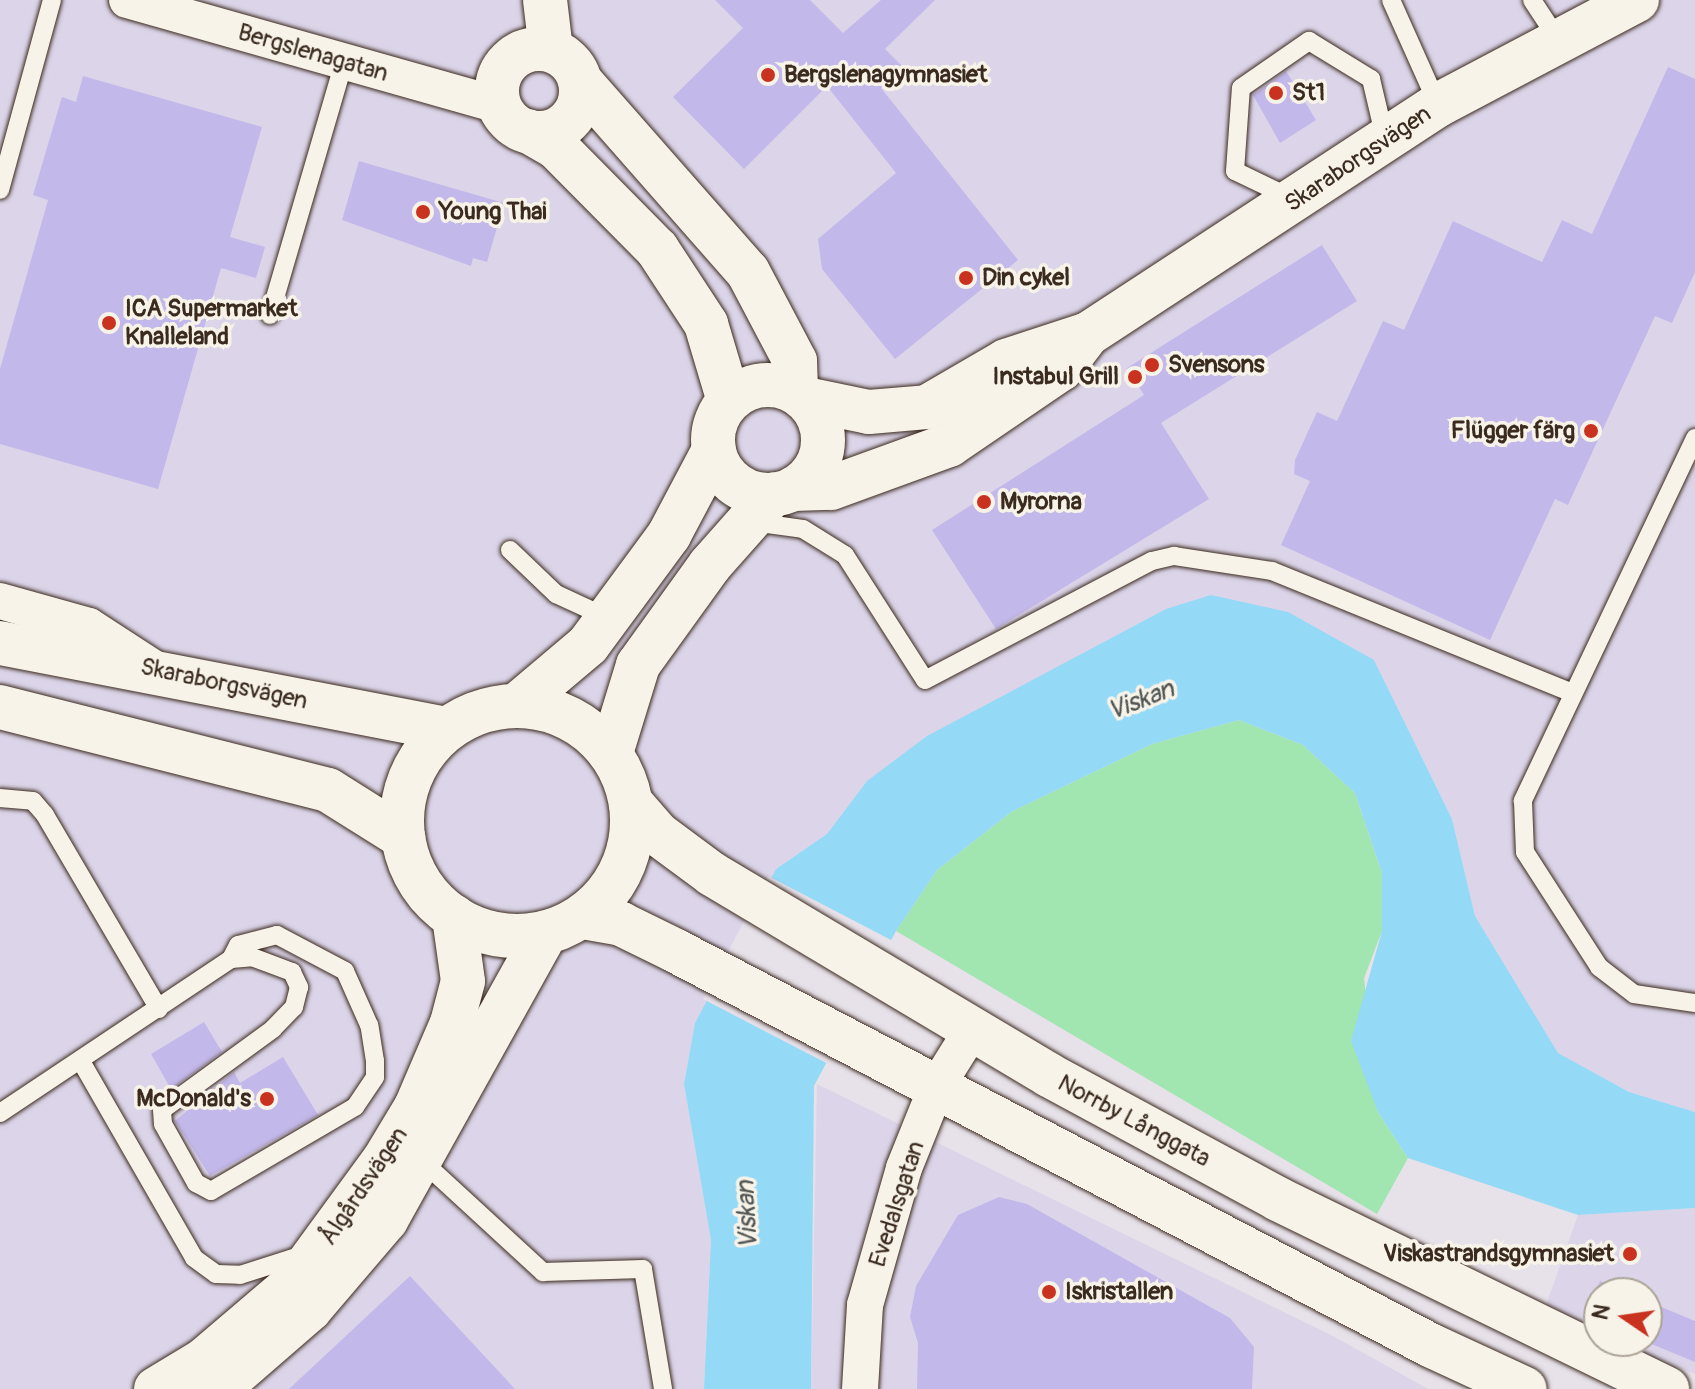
<!DOCTYPE html>
<html>
<head>
<meta charset="utf-8">
<style>
  body { margin:0 }
  #map { position:relative; width:1695px; height:1389px; overflow:hidden; background:#e7e1e9; font-family:Pangolin,sans-serif }
  div>[style] { position:absolute }
  [style*='--x'] { left:calc(var(--x)*1px); top:calc(var(--y)*1px); width:calc(var(--w)*1px); rotate:calc(var(--a)*1deg) }
  .built>* { inset:0; background:#dcd5e9 }
  .green>* { inset:0; background:#a1e5b0 }
  .water>* { inset:0; background:#94d9f6 }
  .pier>* { inset:0; background:#e7e1e9 }
  .building>* { inset:0; background:#c3b8ea }
  .roads { filter:drop-shadow(0 0 2px #3b2a1e) drop-shadow(0 0 2px #3b2a1e) }
  .service>* { height:18px; margin:-9px; padding:0 9px; transform-origin:9px; border-radius:9px; background:#f7f3e8 }
  .minor>* { height:36px; margin:-18px; padding:0 18px; transform-origin:18px; border-radius:18px; background:#f7f3e8 }
  .tertiary>* { height:44px; margin:-22px; padding:0 22px; transform-origin:22px; border-radius:22px; background:#f7f3e8 }
  .tertiary>.ring { margin:-22px; padding:0; box-sizing:content-box; background:none; border:44px solid #f7f3e8; border-radius:50% }
  .primary>* { height:44px; margin:-22px; padding:0 22px; transform-origin:22px; border-radius:22px; background:#f7f3e8 }
  .primary>.ring { margin:-22px; padding:0; box-sizing:content-box; background:none; border:44px solid #f7f3e8; border-radius:50% }
  .dots>* { width:22px; height:22px; translate:-50% -50%; box-sizing:border-box; border:4px solid #f7f3e8; border-radius:50% }
  span { translate:-50% -50%; white-space:nowrap; text-align:center; line-height:1.15; -webkit-text-stroke:7px #f7f3e8; paint-order:stroke }
  .street-label { font-size:24px; color:#3b2a1e }
  .poi-label { font-size:24px; color:#3b2a1e; font-weight:700 }
  .left { translate:0 -50%; text-align:left }
  .right { translate:-100% -50%; text-align:right }
  .water-label { font-size:26px; color:#515654; font-style:italic }
  .north { position:absolute; left:1583px; top:1277px; width:80px; height:80px; box-sizing:border-box; background:#f7f3e8; border:2px solid #aca397; border-radius:50%; rotate:283deg; font-size:22px; font-weight:700; line-height:32px; text-align:center; color:#3b2a1e }
  .north::after { content:''; display:block; margin:auto; width:28px; height:36px; background:#c8321e; clip-path:polygon(50% 0,100% 100%,50% 72%,0 100%) }
</style>
</head>
<body>
<div id="map">
  <div class="built">
    <div style="clip-path:polygon(0 0,1695px 0,1695px 1112px,1629px 1092px,1558px 1053px,1475px 916px,1452px 819px,1374px 660px,867px 781px,827px 834px,776px 869px,695px 1023px,684px 1084px,711px 1240px,704px 1389px,0 1389px)"></div>
    <div style="clip-path:polygon(817px 1084px,1335px 1337px,1428px 1389px,811px 1389px)"></div>
    <div style="clip-path:polygon(1695px 1208px,1695px 1374px,1610px 1341px,1647px 1341px,1647px 1293px,1599px 1293px,1599px 1337px,1546px 1305px,1578px 1215px)"></div>
  </div>
  <div class="green">
    <div style="clip-path:polygon(1239px 720px,1303px 745px,1355px 793px,1382px 873px,1382px 931px,1364px 978px,1378px 1112px,1408px 1158px,1377px 1214px,896px 931px,937px 870px,1011px 812px,1152px 744px)"></div>
  </div>
  <div class="water">
    <div style="clip-path:polygon(1211px 595px,1288px 612px,1374px 660px,1452px 819px,1475px 916px,1558px 1053px,1629px 1092px,1695px 1112px,1695px 1208px,1578px 1215px,1408px 1158px,1378px 1112px,1351px 1041px,1382px 931px,1382px 873px,1355px 793px,1303px 745px,1239px 720px,1152px 744px,1011px 812px,937px 870px,896px 931px,814px 1086px,811px 1389px,704px 1389px,711px 1240px,684px 1084px,695px 1023px,776px 869px,827px 834px,867px 781px,927px 736px,1166px 609px)"></div>
  </div>
  <div class="pier">
    <div style="clip-path:polygon(768px 876px,895px 942px,830px 1065px,703px 999px)"></div>
  </div>
  <div class="building">
    <div style="clip-path:polygon(715px 0,810px 0,843px 33px,881px 0,935px 0,885px 49px,904px 68px,881px 88px,1018px 260px,895px 359px,822px 269px,818px 239px,896px 173px,827px 86px,744px 169px,673px 97px,743px 28px)"></div>
    <div style="clip-path:polygon(1668px 67px,1695px 79px,1695px 272px,1672px 323px,1655px 316px,1568px 505px,1555px 499px,1490px 640px,1281px 545px,1310px 481px,1294px 474px,1295px 460px,1317px 412px,1337px 421px,1383px 321px,1404px 330px,1453px 221px,1542px 262px,1562px 220px,1592px 234px)"></div>
    <div style="clip-path:polygon(1286px 71px,1316px 120px,1280px 143px,1253px 95px)"></div>
    <div style="clip-path:polygon(83px 76px,262px 127px,230px 237px,265px 247px,256px 278px,221px 268px,158px 489px,0 444px,0 369px,48px 200px,33px 195px,62px 97px,76px 102px)"></div>
    <div style="clip-path:polygon(359px 161px,504px 203px,487px 262px,473px 258px,471px 266px,342px 220px)"></div>
    <div style="clip-path:polygon(1322px 245px,1357px 301px,1161px 423px,1209px 499px,996px 629px,932px 530px,1144px 395px,1127px 368px)"></div>
    <div style="clip-path:polygon(204px 1022px,222px 1052px,171px 1089px,151px 1054px)"></div>
    <div style="clip-path:polygon(283px 1057px,318px 1115px,210px 1176px,175px 1121px,234px 1072px,240px 1083px)"></div>
    <div style="clip-path:polygon(999px 1197px,1027px 1204px,1230px 1318px,1254px 1347px,1252px 1389px,917px 1389px,918px 1343px,910px 1317px,916px 1286px,958px 1215px)"></div>
    <div style="clip-path:polygon(410px 1276px,515px 1389px,289px 1389px)"></div>
    <div style="clip-path:polygon(1600px 1281px,1629px 1293px,1599px 1293px,1599px 1321px,1586px 1315px)"></div>
    <div style="clip-path:polygon(1647px 1301px,1695px 1321px,1695px 1362px,1644px 1341px)"></div>
  </div>
  <div class="roads">
    <div class="service">
      <div style="--x:1391;--y:0;--w:115;--a:65.9"></div>
      <div style="--x:1532;--y:0;--w:45;--a:56.7"></div>
      <div style="--x:0;--y:190;--w:197;--a:-74.7"></div>
      <div style="--x:1291;--y:198;--w:62;--a:-154.3"></div>
      <div style="--x:1235;--y:171;--w:83;--a:-85.9"></div>
      <div style="--x:1241;--y:88;--w:83;--a:-34.7"></div>
      <div style="--x:1309;--y:41;--w:73;--a:31.5"></div>
      <div style="--x:1371;--y:79;--w:61;--a:76.7"></div>
      <div style="--x:270;--y:315;--w:264;--a:-73.7"></div>
      <div style="--x:1695;--y:438;--w:402;--a:115.4"></div>
      <div style="--x:1523;--y:801;--w:51;--a:87.8"></div>
      <div style="--x:1525;--y:852;--w:137;--a:57.2"></div>
      <div style="--x:1599;--y:967;--w:44;--a:37.6"></div>
      <div style="--x:1634;--y:994;--w:62;--a:8.4"></div>
      <div style="--x:753;--y:522;--w:50;--a:8"></div>
      <div style="--x:803;--y:529;--w:49;--a:31.8"></div>
      <div style="--x:845;--y:555;--w:148;--a:57.4"></div>
      <div style="--x:925;--y:680;--w:256;--a:-27.7"></div>
      <div style="--x:1152;--y:561;--w:23;--a:-13"></div>
      <div style="--x:1174;--y:556;--w:99;--a:8.7"></div>
      <div style="--x:1272;--y:571;--w:325;--a:22.1"></div>
      <div style="--x:510;--y:550;--w:64;--a:43.7"></div>
      <div style="--x:556;--y:594;--w:57;--a:24.8"></div>
      <div style="--x:0;--y:798;--w:33;--a:5"></div>
      <div style="--x:33;--y:801;--w:18;--a:49"></div>
      <div style="--x:45;--y:815;--w:225;--a:59.6"></div>
      <div style="--x:82;--y:1063;--w:225;--a:60.1"></div>
      <div style="--x:194;--y:1258;--w:27;--a:36"></div>
      <div style="--x:216;--y:1274;--w:24;--a:2"></div>
      <div style="--x:240;--y:1275;--w:72;--a:-17.7"></div>
      <div style="--x:0;--y:1113;--w:278;--a:-33.7"></div>
      <div style="--x:231;--y:959;--w:21;--a:-5"></div>
      <div style="--x:252;--y:957;--w:43;--a:20.6"></div>
      <div style="--x:292;--y:972;--w:17;--a:65"></div>
      <div style="--x:299;--y:987;--w:21;--a:104"></div>
      <div style="--x:294;--y:1007;--w:30;--a:134"></div>
      <div style="--x:273;--y:1029;--w:137;--a:143.9"></div>
      <div style="--x:162;--y:1110;--w:14;--a:86"></div>
      <div style="--x:163;--y:1124;--w:68;--a:60.8"></div>
      <div style="--x:196;--y:1183;--w:17;--a:28"></div>
      <div style="--x:211;--y:1191;--w:167;--a:-30.3"></div>
      <div style="--x:355;--y:1107;--w:36;--a:-56"></div>
      <div style="--x:375;--y:1077;--w:16;--a:-90"></div>
      <div style="--x:375;--y:1061;--w:36;--a:-99"></div>
      <div style="--x:369;--y:1025;--w:59;--a:-114"></div>
      <div style="--x:345;--y:971;--w:77;--a:-152.1"></div>
      <div style="--x:277;--y:935;--w:40;--a:165.6"></div>
      <div style="--x:238;--y:945;--w:16;--a:117"></div>
      <div style="--x:421;--y:1160;--w:166;--a:42.6"></div>
      <div style="--x:543;--y:1272;--w:100;--a:-1.7"></div>
      <div style="--x:643;--y:1269;--w:122;--a:80.5"></div>
    </div>
    <div class="minor">
      <div style="--x:127;--y:0;--w:387;--a:15.8"></div>
      <div style="--x:0;--y:601;--w:92;--a:15.7"></div>
      <div style="--x:89;--y:626;--w:79;--a:33.1"></div>
      <div style="--x:860;--y:1389;--w:84;--a:-86.6"></div>
      <div style="--x:865;--y:1305;--w:142;--a:-74.1"></div>
      <div style="--x:904;--y:1168;--w:88;--a:-68.1"></div>
      <div style="--x:937;--y:1086;--w:66;--a:-58"></div>
    </div>
    <div class="tertiary">
      <div style="--x:545;--y:0;--w:50;--a:83.2"></div>
      <div class="ring" style="left:497px;top:49px;width:40px;height:40px"></div>
      <div style="--x:580;--y:81;--w:254;--a:48.7"></div>
      <div style="--x:748;--y:272;--w:101;--a:62.2"></div>
      <div style="--x:795;--y:361;--w:30;--a:88"></div>
      <div style="--x:528;--y:131;--w:32;--a:30"></div>
      <div style="--x:556;--y:147;--w:144;--a:45.3"></div>
      <div style="--x:657;--y:249;--w:90;--a:56.8"></div>
      <div style="--x:706;--y:324;--w:80;--a:73.4"></div>
      <div class="ring" style="left:713px;top:385px;width:66px;height:66px"></div>
      <div style="--x:806;--y:399;--w:64;--a:11.7"></div>
      <div style="--x:869;--y:412;--w:58;--a:-4.9"></div>
      <div style="--x:927;--y:407;--w:91;--a:-30.2"></div>
      <div style="--x:1006;--y:361;--w:86;--a:-18.2"></div>
      <div style="--x:1088;--y:334;--w:418;--a:-33.2"></div>
      <div style="--x:1438;--y:105;--w:225;--a:-27.8"></div>
      <div style="--x:793;--y:489;--w:38;--a:-2"></div>
      <div style="--x:831;--y:488;--w:126;--a:-20"></div>
      <div style="--x:949;--y:445;--w:135;--a:-34.2"></div>
      <div style="--x:1061;--y:369;--w:44;--a:-52.4"></div>
      <div style="--x:517;--y:705;--w:93;--a:-40.2"></div>
      <div style="--x:588;--y:645;--w:137;--a:-53.6"></div>
      <div style="--x:669;--y:535;--w:96;--a:-62.1"></div>
      <div style="--x:611;--y:753;--w:92;--a:-72.9"></div>
      <div style="--x:638;--y:665;--w:123;--a:-54.2"></div>
      <div style="--x:710;--y:565;--w:94;--a:-48.5"></div>
      <div style="--x:156;--y:1389;--w:56;--a:-31.1"></div>
      <div style="--x:204;--y:1360;--w:118;--a:-40.5"></div>
      <div style="--x:294;--y:1283;--w:152;--a:-53.8"></div>
      <div style="--x:384;--y:1160;--w:62;--a:-58.9"></div>
      <div style="--x:416;--y:1107;--w:91;--a:-66.8"></div>
      <div style="--x:452;--y:1023;--w:43;--a:-75.3"></div>
      <div style="--x:463;--y:981;--w:65;--a:-98"></div>
      <div style="--x:218;--y:1389;--w:122;--a:-41"></div>
      <div style="--x:310;--y:1309;--w:117;--a:-49.5"></div>
      <div style="--x:386;--y:1220;--w:329;--a:-60.9"></div>
    </div>
    <div class="primary">
      <div style="--x:0;--y:643;--w:455;--a:10.9"></div>
      <div class="ring" style="left:402px;top:706px;width:186px;height:186px"></div>
      <div style="--x:0;--y:707;--w:338;--a:14.2"></div>
      <div style="--x:328;--y:790;--w:89;--a:32.1"></div>
      <div style="--x:631;--y:803;--w:41;--a:48.9"></div>
      <div style="--x:658;--y:834;--w:67;--a:36.5"></div>
      <div style="--x:712;--y:874;--w:392;--a:30.8"></div>
      <div style="--x:1049;--y:1075;--w:260;--a:28.4"></div>
      <div style="--x:1278;--y:1199;--w:433;--a:26"></div>
      <div style="--x:583;--y:917;--w:39;--a:10"></div>
      <div style="--x:621;--y:924;--w:61;--a:26.1"></div>
      <div style="--x:676;--y:951;--w:853;--a:27.59"></div>
      <div style="--x:1432;--y:1346;--w:102;--a:24.8"></div>
    </div>
  </div>
  <div class="dots">
    <div style="left:768px;top:75px;background:#c8321e"></div>
    <div style="left:1276px;top:93px;background:#c8321e"></div>
    <div style="left:423px;top:212px;background:#c8321e"></div>
    <div style="left:966px;top:278px;background:#c8321e"></div>
    <div style="left:109px;top:323px;background:#c8321e"></div>
    <div style="left:1152px;top:365px;background:#c8321e"></div>
    <div style="left:1135px;top:377px;background:#c8321e"></div>
    <div style="left:1591px;top:431px;background:#c8321e"></div>
    <div style="left:984px;top:502px;background:#c8321e"></div>
    <div style="left:267px;top:1099px;background:#c8321e"></div>
    <div style="left:1630px;top:1254px;background:#c8321e"></div>
    <div style="left:1049px;top:1292px;background:#c8321e"></div>
  </div>
  <div class="street-label">
    <span style="left:313px;top:53px;rotate:16deg">Bergslenagatan</span>
    <span style="left:1358px;top:159px;rotate:-34deg">Skaraborgsvägen</span>
    <span style="left:224px;top:684px;rotate:12deg">Skaraborgsvägen</span>
    <span style="left:1134px;top:1121px;rotate:28deg">Norrby Långgata</span>
    <span style="left:364px;top:1186px;rotate:-56deg">Ålgårdsvägen</span>
    <span style="left:897px;top:1204px;rotate:-72deg">Evedalsgatan</span>
  </div>
  <div class="poi-label">
    <span class="left" style="left:784px;top:75px">Bergslenagymnasiet</span>
    <span class="left" style="left:1292px;top:93px">St1</span>
    <span class="left" style="left:439px;top:212px">Young Thai</span>
    <span class="left" style="left:982px;top:278px">Din cykel</span>
    <span class="left" style="left:125px;top:323px">ICA Supermarket<br>Knalleland</span>
    <span class="left" style="left:1168px;top:365px">Svensons</span>
    <span class="right" style="left:1119px;top:377px">Instabul Grill</span>
    <span class="right" style="left:1575px;top:431px">Flügger färg</span>
    <span class="left" style="left:1000px;top:502px">Myrorna</span>
    <span class="right" style="left:251px;top:1099px">McDonald's</span>
    <span class="right" style="left:1614px;top:1254px">Viskastrandsgymnasiet</span>
    <span class="left" style="left:1065px;top:1292px">Iskristallen</span>
  </div>
  <div class="water-label">
    <span style="left:1141px;top:701px;rotate:-21deg">Viskan</span>
    <span style="left:748px;top:1215px;rotate:-93deg">Viskan</span>
  </div>
  <div class="north">N</div>
</div>
</body>
</html>
